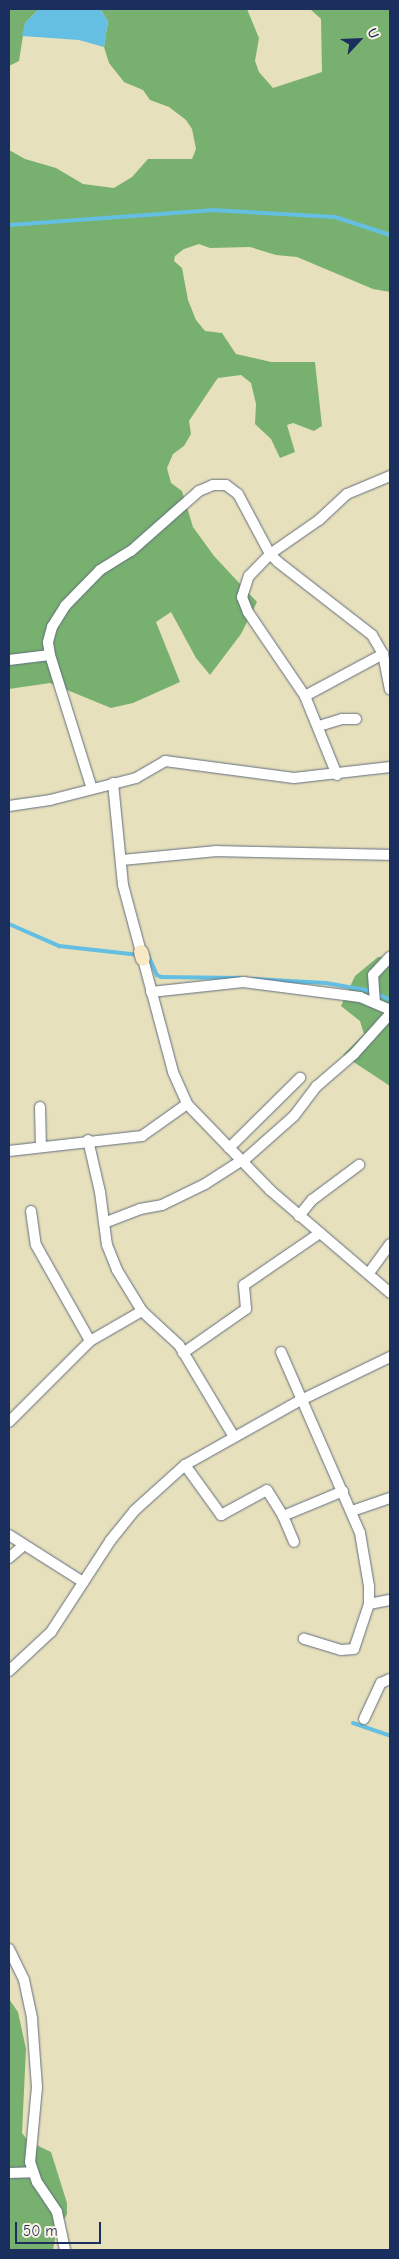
<!DOCTYPE html>
<html>
<head>
<meta charset="utf-8">
<style>
  body { margin:0 }
  #map { position:relative; width:399px; height:2259px; overflow:hidden; background:#e7e0bc; font-family:"Comic Neue",sans-serif }
  div>[style] { position:absolute }
  [style*='--x'] { left:calc(var(--x)*1px); top:calc(var(--y)*1px); width:calc(var(--w)*1px); rotate:calc(var(--a)*1deg) }
  .forest>* { inset:0; background:#78b16f }
  .water>* { inset:0; background:#64bfe2 }
  .stream>* { height:4px; margin:-2px; padding:0 2px; transform-origin:2px; border-radius:2px; background:#64bfe2 }
  .roads { filter:drop-shadow(0 0 1px #626d7f) drop-shadow(0 0 1px #626d7f) }
  .street>* { height:10px; margin:-5px; padding:0 5px; transform-origin:5px; border-radius:5px; background:#fff }
  .secondary>* { height:14px; margin:-7px; padding:0 7px; transform-origin:7px; border-radius:7px; background:#f8e8c3 }
  span { translate:-50% -50%; white-space:nowrap; text-align:center; line-height:1.15; -webkit-text-stroke:4.5px #fcf5e5; paint-order:stroke }
  .frame { position:absolute; inset:0; border:10px solid #1b2f5e; pointer-events:none }
  .north { position:absolute; left:334px; top:15px; width:50px; height:50px; -webkit-text-stroke:4px #fcf5e5; paint-order:stroke; rotate:65deg; font-size:14px; font-weight:700; line-height:20px; text-align:center; color:#1b2f5e }
  .north::after { content:''; display:block; margin:auto; width:18px; height:22px; background:#1b2f5e; clip-path:polygon(50% 0,100% 100%,50% 72%,0 100%) }
  .scale { position:absolute; left:15px; top:2222px; width:86px; height:22px; box-sizing:border-box; border:2px solid #1b2f5e; border-top:0; padding-left:6px; font-size:15px; line-height:18px; white-space:nowrap; color:#1b2f5e; -webkit-text-stroke:4px #fcf5e5; paint-order:stroke }
</style>
</head>
<body>
<div id="map">
  <div class="forest">
    <div style="clip-path:polygon(9px 9px,39px 9px,25px 23px,19px 61px,9px 66px)"></div>
    <div style="clip-path:polygon(100px 9px,247px 9px,259px 38px,255px 61px,259px 72px,273px 88px,322px 72px,321px 19px,310px 9px,390px 9px,390px 292px,373px 289px,297px 257px,276px 255px,250px 247px,210px 248px,199px 244px,184px 249px,175px 256px,174px 261px,182px 268px,188px 300px,196px 320px,205px 331px,222px 333px,236px 354px,271px 362px,315px 362px,322px 426px,314px 431px,293px 423px,287px 425px,295px 452px,280px 458px,271px 439px,255px 424px,256px 404px,251px 383px,241px 375px,218px 378px,215px 382px,189px 421px,191px 434px,184px 446px,173px 454px,167px 468px,171px 483px,182px 491px,193px 527px,214px 556px,257px 602px,241px 634px,210px 675px,196px 658px,171px 612px,156px 622px,180px 682px,133px 703px,111px 708px,50px 683px,9px 689px,9px 150px,25px 159px,56px 168px,83px 184px,114px 188px,132px 177px,148px 159px,192px 159px,196px 149px,192px 129px,186px 120px,169px 107px,150px 100px,143px 90px,124px 82px,109px 63px,104px 47px,108px 21px)"></div>
    <div style="clip-path:polygon(390px 956px,390px 1086px,343px 1055px,364px 1034px,360px 1021px,341px 1006px,355px 976px,378px 957px)"></div>
    <div style="clip-path:polygon(9px 1999px,18px 2012px,26px 2049px,22px 2133px,28px 2141px,51px 2152px,67px 2203px,67px 2214px,56px 2234px,53px 2250px,9px 2250px)"></div>
  </div>
  <div class="water">
    <div style="clip-path:polygon(39px 9px,100px 9px,108px 21px,104px 47px,79px 40px,22px 36px,25px 23px)"></div>
  </div>
  <div class="stream">
    <div style="--x:9;--y:225;--w:203;--a:-4.2"></div>
    <div style="--x:211;--y:210;--w:124;--a:3.2"></div>
    <div style="--x:335;--y:217;--w:58;--a:18.1"></div>
    <div style="--x:9;--y:924;--w:55;--a:23.7"></div>
    <div style="--x:59;--y:946;--w:81;--a:6.4"></div>
    <div style="--x:148;--y:955;--w:22;--a:66"></div>
    <div style="--x:157;--y:975;--w:4;--a:27"></div>
    <div style="--x:161;--y:977;--w:79;--a:0.7"></div>
    <div style="--x:252;--y:979;--w:74;--a:3.1"></div>
    <div style="--x:326;--y:983;--w:46;--a:10.1"></div>
    <div style="--x:371;--y:991;--w:21;--a:25"></div>
    <div style="--x:353;--y:1723;--w:39;--a:19"></div>
  </div>
  <div class="roads">
    <div class="street">
      <div style="--x:9;--y:660;--w:41;--a:-7"></div>
      <div style="--x:305;--y:696;--w:89;--a:-28.3"></div>
      <div style="--x:319;--y:726;--w:24;--a:-17"></div>
      <div style="--x:342;--y:719;--w:14;--a:0"></div>
      <div style="--x:337;--y:775;--w:85;--a:-112.1"></div>
      <div style="--x:305;--y:696;--w:102;--a:-124.2"></div>
      <div style="--x:248;--y:612;--w:16;--a:-112"></div>
      <div style="--x:242;--y:597;--w:22;--a:-72"></div>
      <div style="--x:249;--y:576;--w:30;--a:-46"></div>
      <div style="--x:270;--y:554;--w:60;--a:-34.8"></div>
      <div style="--x:319;--y:520;--w:38;--a:-43"></div>
      <div style="--x:347;--y:494;--w:47;--a:-22.7"></div>
      <div style="--x:113;--y:783;--w:102;--a:84.4"></div>
      <div style="--x:123;--y:885;--w:69;--a:75"></div>
      <div style="--x:92;--y:789;--w:140;--a:-107.4"></div>
      <div style="--x:50;--y:655;--w:13;--a:-99"></div>
      <div style="--x:48;--y:642;--w:16;--a:-75"></div>
      <div style="--x:52;--y:627;--w:25;--a:-58"></div>
      <div style="--x:65;--y:606;--w:50;--a:-45.8"></div>
      <div style="--x:100;--y:570;--w:36;--a:-32"></div>
      <div style="--x:131;--y:551;--w:91;--a:-41.4"></div>
      <div style="--x:199;--y:491;--w:15;--a:-23"></div>
      <div style="--x:213;--y:485;--w:13;--a:0"></div>
      <div style="--x:226;--y:485;--w:15;--a:37"></div>
      <div style="--x:238;--y:494;--w:68;--a:61.9"></div>
      <div style="--x:270;--y:554;--w:11;--a:45"></div>
      <div style="--x:278;--y:562;--w:119;--a:37.8"></div>
      <div style="--x:372;--y:635;--w:22;--a:60"></div>
      <div style="--x:383;--y:654;--w:36;--a:79"></div>
      <div style="--x:9;--y:806;--w:41;--a:-8.3"></div>
      <div style="--x:50;--y:800;--w:89;--a:-14.3"></div>
      <div style="--x:136;--y:778;--w:34;--a:-30"></div>
      <div style="--x:165;--y:761;--w:130;--a:7.5"></div>
      <div style="--x:294;--y:778;--w:97;--a:-6.5"></div>
      <div style="--x:122;--y:860;--w:95;--a:-5.4"></div>
      <div style="--x:217;--y:851;--w:173;--a:1.3"></div>
      <div style="--x:143;--y:959;--w:117;--a:75.1"></div>
      <div style="--x:173;--y:1072;--w:35;--a:66"></div>
      <div style="--x:187;--y:1104;--w:120;--a:46"></div>
      <div style="--x:270;--y:1190;--w:158;--a:40.6"></div>
      <div style="--x:151;--y:992;--w:93;--a:-6.2"></div>
      <div style="--x:243;--y:982;--w:118;--a:7.3"></div>
      <div style="--x:360;--y:997;--w:33;--a:23"></div>
      <div style="--x:375;--y:1003;--w:28;--a:-94"></div>
      <div style="--x:373;--y:975;--w:25;--a:-47"></div>
      <div style="--x:40;--y:1107;--w:40;--a:88.6"></div>
      <div style="--x:88;--y:1140;--w:53;--a:77"></div>
      <div style="--x:100;--y:1192;--w:53;--a:82.5"></div>
      <div style="--x:107;--y:1245;--w:27;--a:68"></div>
      <div style="--x:117;--y:1270;--w:48;--a:58.6"></div>
      <div style="--x:142;--y:1311;--w:50;--a:42.6"></div>
      <div style="--x:179;--y:1345;--w:107;--a:59.1"></div>
      <div style="--x:229;--y:1148;--w:100;--a:-44.6"></div>
      <div style="--x:9;--y:1151;--w:134;--a:-6.4"></div>
      <div style="--x:142;--y:1136;--w:55;--a:-35.4"></div>
      <div style="--x:242;--y:1162;--w:69;--a:-41.5"></div>
      <div style="--x:294;--y:1116;--w:38;--a:-53"></div>
      <div style="--x:317;--y:1086;--w:49;--a:-40.9"></div>
      <div style="--x:354;--y:1054;--w:54;--a:-48"></div>
      <div style="--x:31;--y:1211;--w:34;--a:82"></div>
      <div style="--x:36;--y:1245;--w:110;--a:60.6"></div>
      <div style="--x:90;--y:1341;--w:60;--a:-30"></div>
      <div style="--x:299;--y:1216;--w:21;--a:-51"></div>
      <div style="--x:312;--y:1200;--w:59;--a:-36.7"></div>
      <div style="--x:104;--y:1223;--w:39;--a:-21"></div>
      <div style="--x:140;--y:1209;--w:22;--a:-10"></div>
      <div style="--x:162;--y:1205;--w:48;--a:-26"></div>
      <div style="--x:205;--y:1184;--w:43;--a:-32.6"></div>
      <div style="--x:369;--y:1273;--w:36;--a:-54"></div>
      <div style="--x:281;--y:1352;--w:197;--a:66.4"></div>
      <div style="--x:360;--y:1533;--w:54;--a:80.4"></div>
      <div style="--x:369;--y:1586;--w:18;--a:90"></div>
      <div style="--x:369;--y:1604;--w:47;--a:108.4"></div>
      <div style="--x:354;--y:1649;--w:13;--a:176"></div>
      <div style="--x:341;--y:1650;--w:39;--a:-163"></div>
      <div style="--x:183;--y:1353;--w:77;--a:-34.9"></div>
      <div style="--x:246;--y:1309;--w:24;--a:-95"></div>
      <div style="--x:244;--y:1285;--w:92;--a:-34.4"></div>
      <div style="--x:9;--y:1422;--w:115;--a:-45"></div>
      <div style="--x:185;--y:1465;--w:62;--a:54.2"></div>
      <div style="--x:221;--y:1515;--w:52;--a:-28.5"></div>
      <div style="--x:267;--y:1490;--w:31;--a:58"></div>
      <div style="--x:283;--y:1516;--w:65;--a:-22.6"></div>
      <div style="--x:352;--y:1511;--w:40;--a:-18.9"></div>
      <div style="--x:283;--y:1516;--w:28;--a:67"></div>
      <div style="--x:9;--y:1535;--w:88;--a:32.4"></div>
      <div style="--x:9;--y:1558;--w:20;--a:-41"></div>
      <div style="--x:369;--y:1604;--w:21;--a:-11"></div>
      <div style="--x:9;--y:1671;--w:57;--a:-42.9"></div>
      <div style="--x:51;--y:1632;--w:108;--a:-57"></div>
      <div style="--x:110;--y:1541;--w:38;--a:-51"></div>
      <div style="--x:134;--y:1511;--w:69;--a:-42"></div>
      <div style="--x:185;--y:1465;--w:133;--a:-29.3"></div>
      <div style="--x:301;--y:1400;--w:99;--a:-25.8"></div>
      <div style="--x:364;--y:1719;--w:40;--a:-65"></div>
      <div style="--x:381;--y:1683;--w:10;--a:-24"></div>
      <div style="--x:9;--y:1949;--w:34;--a:64"></div>
      <div style="--x:24;--y:1980;--w:40;--a:78"></div>
      <div style="--x:32;--y:2019;--w:68;--a:85.8"></div>
      <div style="--x:37;--y:2087;--w:75;--a:95.3"></div>
      <div style="--x:30;--y:2162;--w:21;--a:71"></div>
      <div style="--x:37;--y:2182;--w:36;--a:56"></div>
      <div style="--x:57;--y:2212;--w:39;--a:78"></div>
      <div style="--x:9;--y:2173;--w:24;--a:-2"></div>
    </div>
    <div class="secondary">
      <div style="--x:141;--y:952;--w:7;--a:74"></div>
    </div>
  </div>
  <div class="frame"></div>
  <div class="north">U</div>
  <div class="scale">50 m</div>
</div>
</body>
</html>
